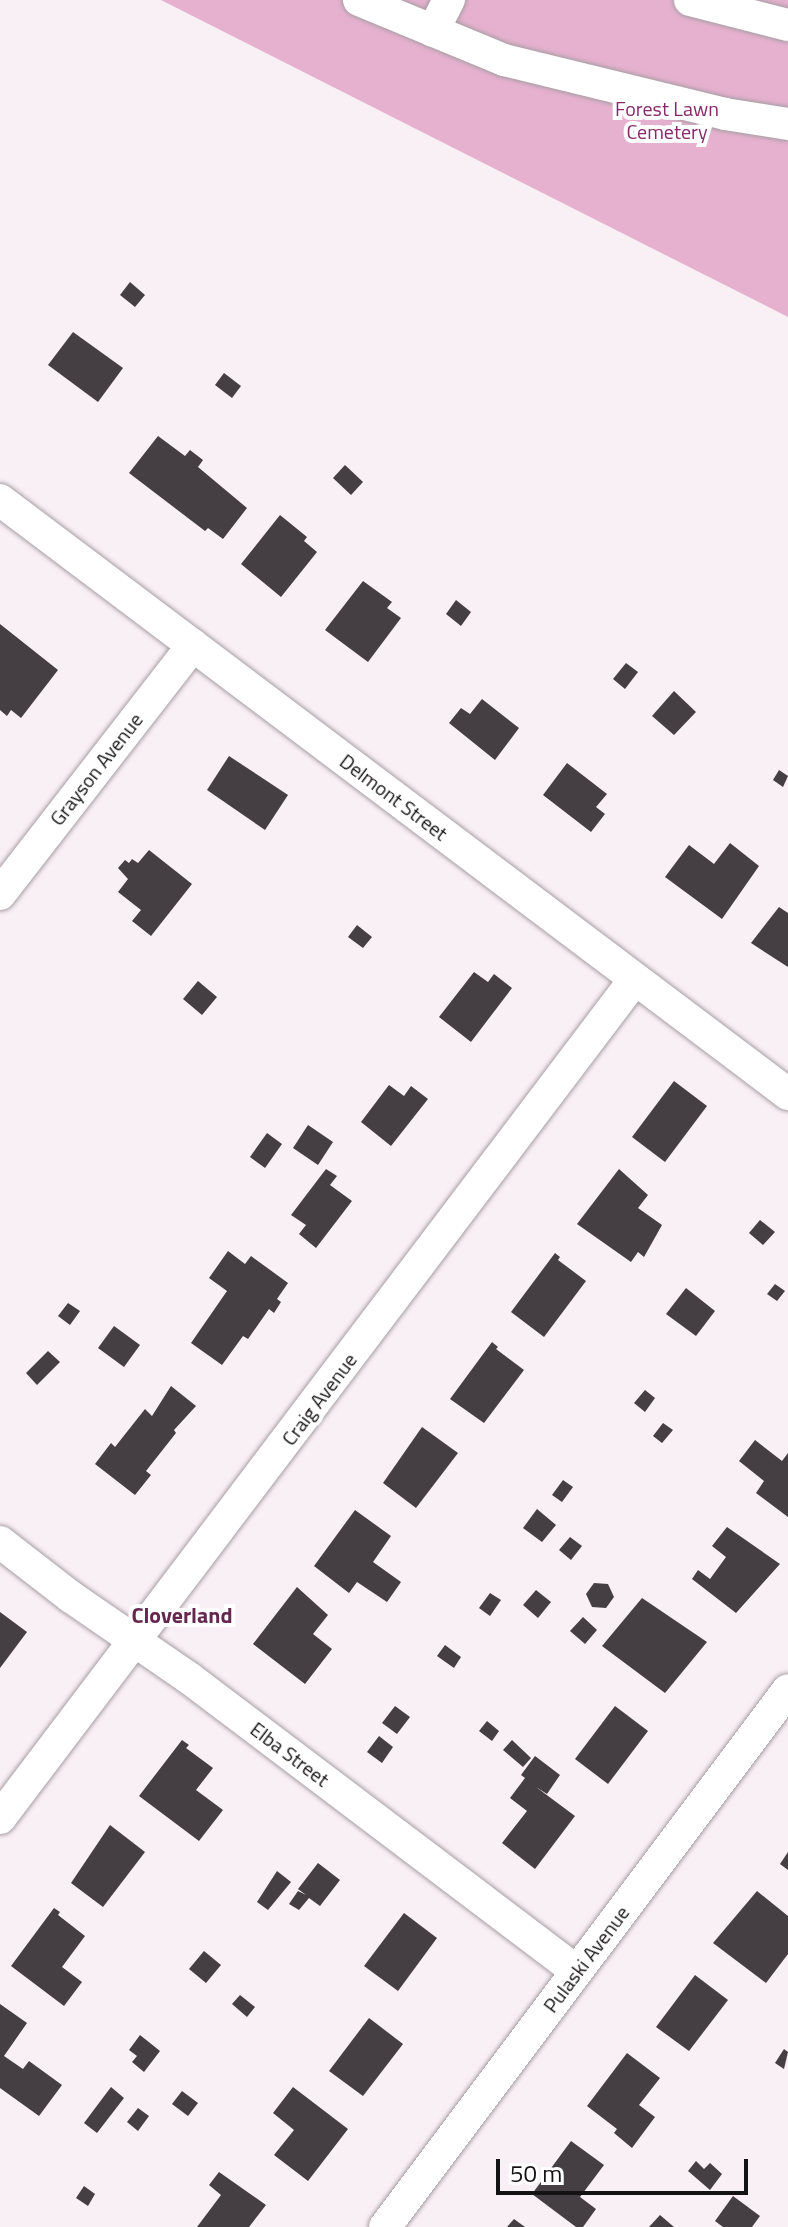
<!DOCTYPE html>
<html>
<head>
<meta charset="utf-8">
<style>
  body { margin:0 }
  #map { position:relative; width:788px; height:2227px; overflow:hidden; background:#f9f0f5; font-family:"Titillium Web",sans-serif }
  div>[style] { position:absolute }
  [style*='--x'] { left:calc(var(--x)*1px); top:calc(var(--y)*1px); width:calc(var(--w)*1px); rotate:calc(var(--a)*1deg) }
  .green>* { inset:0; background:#e6b1cf }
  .building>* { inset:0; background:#453e42 }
  .roads { filter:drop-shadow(0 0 2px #a79ea3) drop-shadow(0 0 2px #a79ea3) }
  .minor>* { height:32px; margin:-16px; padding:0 16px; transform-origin:16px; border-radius:16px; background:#fff }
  span { translate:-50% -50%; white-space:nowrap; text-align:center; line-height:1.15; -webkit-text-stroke:8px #fff; paint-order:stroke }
  .park-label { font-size:20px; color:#872a69 }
  .street-label { font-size:20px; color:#151214 }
  .neighbourhood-label { font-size:22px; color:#64284f; font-weight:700 }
  .scale { position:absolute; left:496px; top:2159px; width:252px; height:36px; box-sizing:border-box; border:4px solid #151214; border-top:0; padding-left:10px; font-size:24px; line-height:28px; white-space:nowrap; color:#151214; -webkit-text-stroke:6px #fff; paint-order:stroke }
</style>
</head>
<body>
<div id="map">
  <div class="green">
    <div style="clip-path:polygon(161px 0,788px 0,788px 317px)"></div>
  </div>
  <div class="building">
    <div style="clip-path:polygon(130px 282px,145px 295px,135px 307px,120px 295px)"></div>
    <div style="clip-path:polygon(73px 332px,123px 368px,98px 402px,48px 365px)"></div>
    <div style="clip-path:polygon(224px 373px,241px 386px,232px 398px,215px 385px)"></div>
    <div style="clip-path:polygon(158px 436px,185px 456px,190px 450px,203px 460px,198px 467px,247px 508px,223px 539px,208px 528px,205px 531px,129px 473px)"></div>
    <div style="clip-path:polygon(345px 465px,363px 482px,351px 495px,333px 478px)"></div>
    <div style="clip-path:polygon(280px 515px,307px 537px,304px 541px,317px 552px,281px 597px,241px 564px)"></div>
    <div style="clip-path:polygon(363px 581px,392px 602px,387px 608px,401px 618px,368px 662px,325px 630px)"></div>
    <div style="clip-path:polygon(456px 600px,471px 612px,461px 626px,446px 614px)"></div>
    <div style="clip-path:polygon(0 624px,58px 670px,21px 718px,11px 710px,7px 716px,0 710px)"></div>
    <div style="clip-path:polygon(626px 663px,638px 672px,625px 689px,613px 679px)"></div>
    <div style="clip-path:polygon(674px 691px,696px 712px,674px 735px,652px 716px)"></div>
    <div style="clip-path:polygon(482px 699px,519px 728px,495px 760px,449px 723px,461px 708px,470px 714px)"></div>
    <div style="clip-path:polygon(229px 756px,288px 795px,265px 830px,207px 790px)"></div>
    <div style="clip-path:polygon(567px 763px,607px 794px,596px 807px,605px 814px,591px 832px,543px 795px)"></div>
    <div style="clip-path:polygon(779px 770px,788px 776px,783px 787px,773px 780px)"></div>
    <div style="clip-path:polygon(730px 843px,759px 866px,722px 919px,665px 877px,689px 845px,714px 864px)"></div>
    <div style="clip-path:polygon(149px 850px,192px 884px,151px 936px,132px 921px,141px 910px,118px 892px,128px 879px,118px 868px,125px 860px,129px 863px,132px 859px,138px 863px)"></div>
    <div style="clip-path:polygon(779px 907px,788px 913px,788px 967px,751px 943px)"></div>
    <div style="clip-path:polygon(357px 925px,372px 937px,363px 948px,348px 937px)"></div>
    <div style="clip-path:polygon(474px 972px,488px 982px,494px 974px,512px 988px,471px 1042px,439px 1017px)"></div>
    <div style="clip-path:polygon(198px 981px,217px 997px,202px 1015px,183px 999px)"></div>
    <div style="clip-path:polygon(674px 1081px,707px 1106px,665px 1162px,632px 1137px)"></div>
    <div style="clip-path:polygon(389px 1085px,404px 1096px,411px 1086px,428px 1099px,391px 1146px,361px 1122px)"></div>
    <div style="clip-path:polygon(308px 1125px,333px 1142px,318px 1165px,293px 1148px)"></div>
    <div style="clip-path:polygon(267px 1133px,282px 1144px,265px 1168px,250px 1157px)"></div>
    <div style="clip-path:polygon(326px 1169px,337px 1176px,330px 1185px,352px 1201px,316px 1248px,299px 1234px,306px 1225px,291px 1215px)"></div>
    <div style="clip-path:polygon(619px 1169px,648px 1195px,638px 1208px,662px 1225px,644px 1257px,638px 1252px,631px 1262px,577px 1224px)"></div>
    <div style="clip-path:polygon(760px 1220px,775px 1232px,763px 1245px,749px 1233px)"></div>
    <div style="clip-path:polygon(228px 1251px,245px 1264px,251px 1256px,288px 1283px,277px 1299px,281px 1302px,274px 1313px,269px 1309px,248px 1339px,243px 1336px,222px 1365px,191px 1343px,227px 1291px,209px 1278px)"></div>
    <div style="clip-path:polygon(555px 1253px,560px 1257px,558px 1260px,586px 1281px,544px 1337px,511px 1312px)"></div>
    <div style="clip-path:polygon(775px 1284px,785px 1291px,777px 1301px,767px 1294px)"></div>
    <div style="clip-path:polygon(686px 1288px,715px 1311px,696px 1336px,666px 1314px)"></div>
    <div style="clip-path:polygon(68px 1303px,80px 1311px,70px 1325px,58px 1316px)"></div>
    <div style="clip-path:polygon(114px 1326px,140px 1345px,124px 1367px,98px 1348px)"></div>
    <div style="clip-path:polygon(492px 1342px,498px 1347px,496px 1349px,524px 1370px,484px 1423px,450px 1399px)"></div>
    <div style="clip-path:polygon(48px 1351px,60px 1362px,37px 1385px,26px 1373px)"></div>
    <div style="clip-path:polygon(171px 1386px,196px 1406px,174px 1430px,176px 1433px,146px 1471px,151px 1475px,135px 1495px,95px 1464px,111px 1443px,115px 1447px,145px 1409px,152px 1416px)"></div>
    <div style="clip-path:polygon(645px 1390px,655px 1398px,645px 1412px,634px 1403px)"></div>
    <div style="clip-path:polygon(663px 1423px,673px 1430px,662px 1443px,653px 1436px)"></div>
    <div style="clip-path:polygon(422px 1427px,458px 1453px,416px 1508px,383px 1483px)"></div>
    <div style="clip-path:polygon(755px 1440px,782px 1461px,788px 1453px,788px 1517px,756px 1493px,764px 1481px,739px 1461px)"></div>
    <div style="clip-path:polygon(563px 1480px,573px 1487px,562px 1502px,552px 1495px)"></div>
    <div style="clip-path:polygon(537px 1509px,556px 1525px,542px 1542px,523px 1528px)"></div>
    <div style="clip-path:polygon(355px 1510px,391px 1536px,373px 1562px,401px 1582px,387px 1602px,357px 1582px,349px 1593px,314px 1566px)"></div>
    <div style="clip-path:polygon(727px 1527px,780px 1564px,736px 1613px,692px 1579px,698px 1570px,710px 1579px,726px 1557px,712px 1546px)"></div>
    <div style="clip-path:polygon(570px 1537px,582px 1546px,571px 1560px,559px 1550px)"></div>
    <div style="clip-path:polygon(594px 1583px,608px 1584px,614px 1597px,606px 1608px,592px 1607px,586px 1594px)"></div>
    <div style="clip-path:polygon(297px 1587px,328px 1615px,313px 1634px,332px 1649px,305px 1684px,253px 1644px)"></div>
    <div style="clip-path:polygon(536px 1590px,551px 1602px,538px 1618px,523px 1605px)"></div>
    <div style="clip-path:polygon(490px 1593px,501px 1600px,490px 1616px,479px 1608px)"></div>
    <div style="clip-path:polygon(642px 1598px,707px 1642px,665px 1693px,602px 1646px)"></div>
    <div style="clip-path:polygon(0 1612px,27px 1632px,0 1668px)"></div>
    <div style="clip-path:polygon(583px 1617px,597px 1630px,585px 1644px,570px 1631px)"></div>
    <div style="clip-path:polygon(445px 1645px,461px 1657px,454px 1668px,437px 1656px)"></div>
    <div style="clip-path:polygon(395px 1706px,410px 1717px,397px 1734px,382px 1723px)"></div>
    <div style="clip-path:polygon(615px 1706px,648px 1731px,608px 1784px,575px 1759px)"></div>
    <div style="clip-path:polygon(487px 1721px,499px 1731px,492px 1741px,479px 1731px)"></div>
    <div style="clip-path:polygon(379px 1736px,393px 1747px,382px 1763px,367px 1752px)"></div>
    <div style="clip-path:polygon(182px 1740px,189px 1745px,186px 1748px,213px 1768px,196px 1790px,223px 1810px,199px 1841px,139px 1796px)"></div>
    <div style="clip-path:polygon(512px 1740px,531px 1758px,523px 1767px,503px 1750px)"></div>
    <div style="clip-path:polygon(535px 1756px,560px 1775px,547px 1794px,536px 1787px,575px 1816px,535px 1869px,502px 1843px,527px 1811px,510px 1798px,525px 1778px,521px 1775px)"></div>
    <div style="clip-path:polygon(110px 1825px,145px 1852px,103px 1907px,71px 1883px)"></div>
    <div style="clip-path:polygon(788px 1852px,788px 1870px,780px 1864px)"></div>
    <div style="clip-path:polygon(318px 1863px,340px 1880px,320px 1906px,309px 1898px,299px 1910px,289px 1904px,298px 1891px,306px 1895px,298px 1889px)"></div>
    <div style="clip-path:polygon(277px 1871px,291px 1882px,268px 1910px,257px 1902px)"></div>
    <div style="clip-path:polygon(757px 1891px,788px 1916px,788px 1954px,766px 1983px,713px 1943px)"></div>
    <div style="clip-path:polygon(54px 1908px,60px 1912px,58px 1915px,85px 1936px,62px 1967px,82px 1982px,64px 2006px,11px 1966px)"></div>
    <div style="clip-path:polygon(404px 1913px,437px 1938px,398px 1991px,364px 1966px)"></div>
    <div style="clip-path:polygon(204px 1951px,221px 1965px,206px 1983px,189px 1969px)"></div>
    <div style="clip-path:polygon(695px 1975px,728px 2000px,689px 2051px,656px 2027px)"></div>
    <div style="clip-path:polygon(240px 1995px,255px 2007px,247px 2017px,232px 2004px)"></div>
    <div style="clip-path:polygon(0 2004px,27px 2023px,4px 2056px,23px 2069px,29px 2061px,62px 2085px,39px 2116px,0 2088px)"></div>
    <div style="clip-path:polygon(369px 2018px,403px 2044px,363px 2096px,329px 2071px)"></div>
    <div style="clip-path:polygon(140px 2035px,160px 2051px,144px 2072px,132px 2062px,137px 2056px,129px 2050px)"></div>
    <div style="clip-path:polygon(784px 2049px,788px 2052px,784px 2069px,775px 2063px)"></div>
    <div style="clip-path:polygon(627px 2053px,660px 2078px,639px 2105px,655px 2117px,632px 2148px,614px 2133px,617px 2129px,587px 2106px)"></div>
    <div style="clip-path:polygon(111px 2087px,124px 2098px,97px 2133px,84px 2123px)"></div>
    <div style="clip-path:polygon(293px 2087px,348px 2129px,308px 2181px,274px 2155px,294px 2130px,273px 2113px)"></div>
    <div style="clip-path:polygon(182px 2091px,198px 2103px,188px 2116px,172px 2104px)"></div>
    <div style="clip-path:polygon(138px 2108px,149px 2116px,138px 2131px,127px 2122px)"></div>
    <div style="clip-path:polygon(571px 2141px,604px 2165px,580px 2197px,596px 2209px,583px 2227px,576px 2227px,532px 2194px)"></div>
    <div style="clip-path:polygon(696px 2161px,704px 2169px,710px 2163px,722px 2174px,710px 2190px,688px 2171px)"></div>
    <div style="clip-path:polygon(219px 2172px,266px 2205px,249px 2227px,197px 2227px,221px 2195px,209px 2185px)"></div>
    <div style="clip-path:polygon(84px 2186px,95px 2194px,88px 2206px,76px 2198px)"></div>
    <div style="clip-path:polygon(733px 2196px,760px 2216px,752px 2227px,723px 2227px,715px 2221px)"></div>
    <div style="clip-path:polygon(660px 2215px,674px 2227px,649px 2227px)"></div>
    <div style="clip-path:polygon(514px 2219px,525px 2227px,507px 2227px)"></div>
  </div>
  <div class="roads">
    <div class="minor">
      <div style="--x:359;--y:0;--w:157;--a:22.5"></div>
      <div style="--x:504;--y:60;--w:228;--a:13.7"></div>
      <div style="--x:725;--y:114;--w:64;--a:9"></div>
      <div style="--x:690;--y:0;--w:101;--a:14.3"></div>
      <div style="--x:433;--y:31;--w:35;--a:-63"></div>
      <div style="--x:0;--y:500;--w:987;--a:37.01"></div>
      <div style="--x:0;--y:894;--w:315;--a:-52.2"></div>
      <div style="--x:0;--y:1542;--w:90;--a:37.8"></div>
      <div style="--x:71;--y:1597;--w:143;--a:34.5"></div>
      <div style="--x:189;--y:1678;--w:486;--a:37.1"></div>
      <div style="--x:0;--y:1818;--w:1052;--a:-52.88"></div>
      <div style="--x:385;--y:2227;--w:671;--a:-53.11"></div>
    </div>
  </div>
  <div class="park-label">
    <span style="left:667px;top:120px">Forest Lawn<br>Cemetery</span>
  </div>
  <div class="street-label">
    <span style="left:96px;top:769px;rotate:-52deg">Grayson Avenue</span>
    <span style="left:394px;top:797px;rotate:37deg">Delmont Street</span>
    <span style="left:319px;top:1399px;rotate:-53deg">Craig Avenue</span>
    <span style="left:290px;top:1754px;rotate:37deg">Elba Street</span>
    <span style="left:586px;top:1959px;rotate:-53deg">Pulaski Avenue</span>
  </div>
  <div class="neighbourhood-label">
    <span style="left:182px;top:1616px">Cloverland</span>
  </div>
  <div class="scale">50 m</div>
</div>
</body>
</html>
